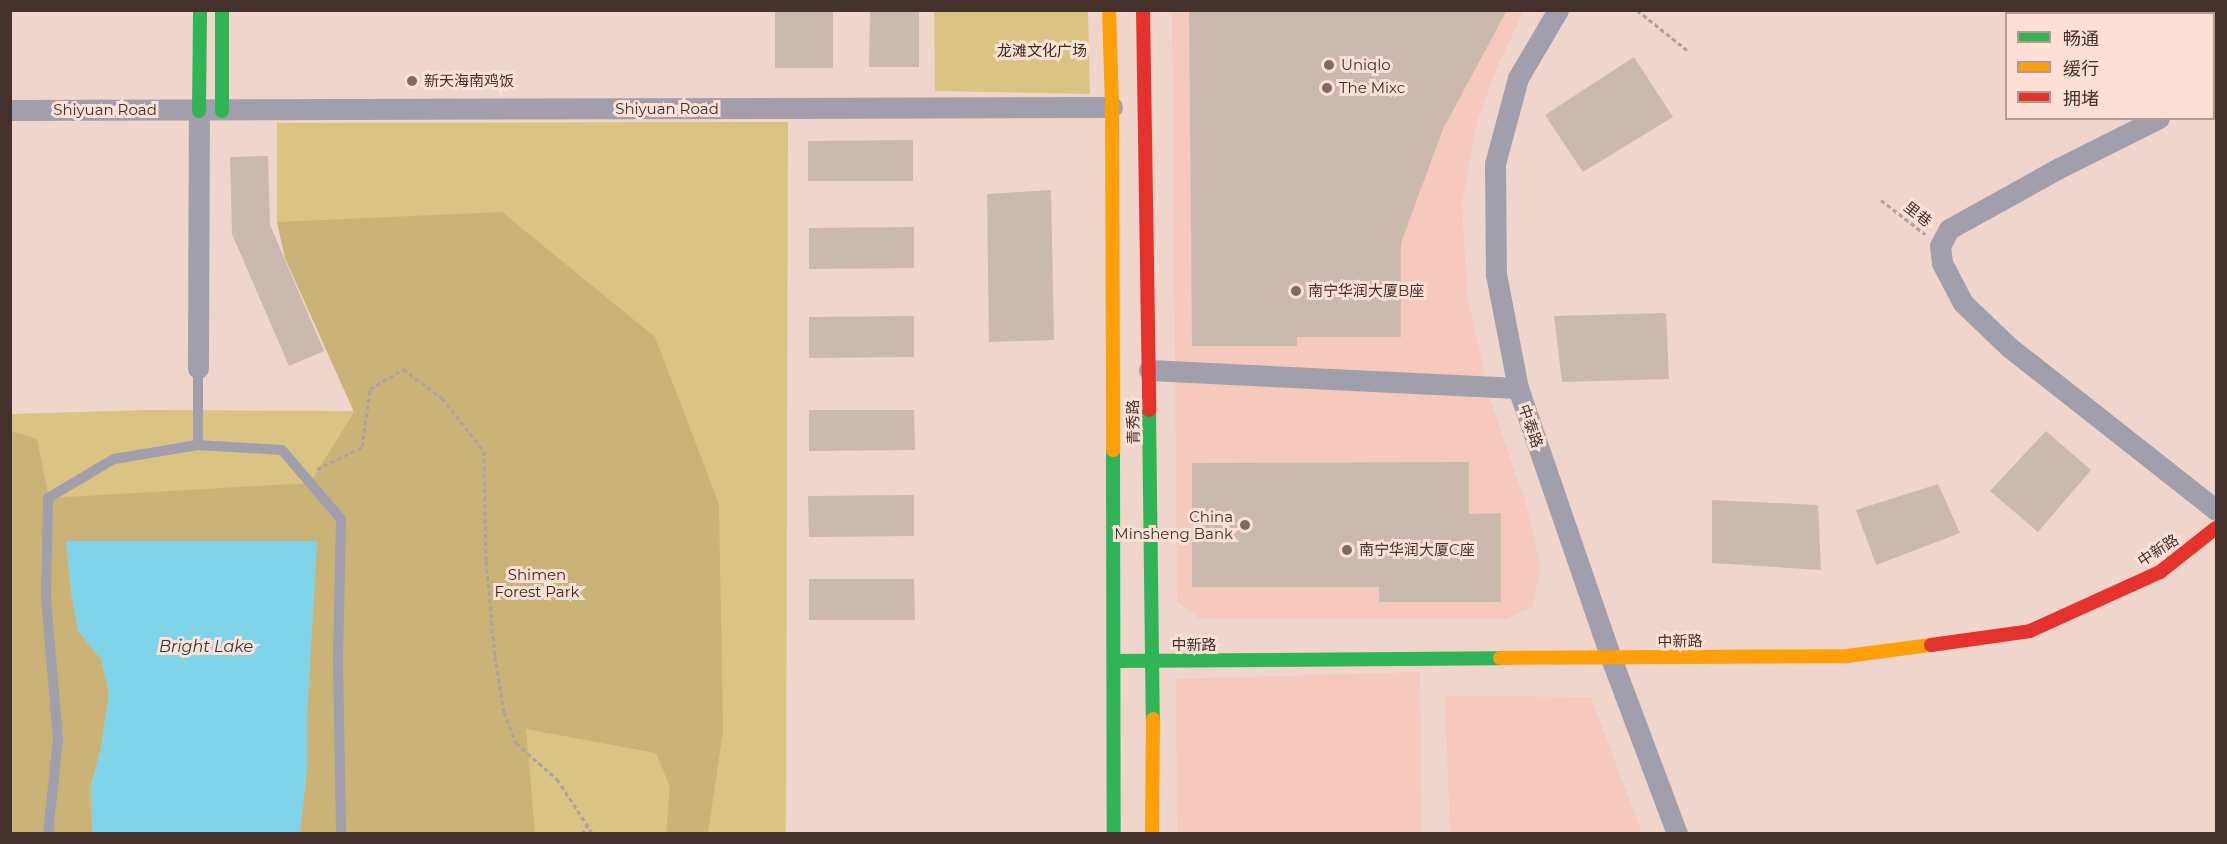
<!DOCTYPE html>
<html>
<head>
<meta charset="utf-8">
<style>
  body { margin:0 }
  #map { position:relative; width:2227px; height:844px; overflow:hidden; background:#f0d5cd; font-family:Montserrat,"Noto Sans SC",sans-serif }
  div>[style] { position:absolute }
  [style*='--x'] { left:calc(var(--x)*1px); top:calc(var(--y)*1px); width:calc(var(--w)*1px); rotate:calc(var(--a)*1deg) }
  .built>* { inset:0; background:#f5c9bc }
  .green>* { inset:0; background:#dbc383 }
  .forest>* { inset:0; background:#cbb377 }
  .water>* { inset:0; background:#7fd4ea }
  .building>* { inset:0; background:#cbb8af }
  .path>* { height:3px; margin-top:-1.5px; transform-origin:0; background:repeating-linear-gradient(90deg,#aca2a6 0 4.5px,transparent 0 7.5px) }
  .lane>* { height:10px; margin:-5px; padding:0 5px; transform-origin:5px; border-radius:5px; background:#a09fab }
  .street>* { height:21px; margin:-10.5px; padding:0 10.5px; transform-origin:10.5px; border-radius:10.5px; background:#a09fab }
  .fast>* { height:14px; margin:-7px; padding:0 7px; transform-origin:7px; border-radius:7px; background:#30b455 }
  .slow>* { height:14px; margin:-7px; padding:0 7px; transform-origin:7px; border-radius:7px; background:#ff9f0a }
  .jam>* { height:14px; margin:-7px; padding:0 7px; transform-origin:7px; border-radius:7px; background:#e5322d }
  .dots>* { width:16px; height:16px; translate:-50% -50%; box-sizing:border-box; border:3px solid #fee0d6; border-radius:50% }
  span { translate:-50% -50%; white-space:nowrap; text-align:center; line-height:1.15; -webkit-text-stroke:6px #fee0d6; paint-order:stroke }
  .park-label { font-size:15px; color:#332e18 }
  .poi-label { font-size:15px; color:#44312b }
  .left { translate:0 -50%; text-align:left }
  .right { translate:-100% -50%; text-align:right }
  .street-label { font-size:15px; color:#44312b }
  .water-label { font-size:16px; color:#233f47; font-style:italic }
  .frame { position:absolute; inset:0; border:12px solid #44312b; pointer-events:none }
  .legend { position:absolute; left:2005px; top:12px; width:210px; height:108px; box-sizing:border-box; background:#fee0d6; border:2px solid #b49a92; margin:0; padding:8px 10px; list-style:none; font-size:18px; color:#44312b }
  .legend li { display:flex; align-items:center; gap:12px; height:30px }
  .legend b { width:30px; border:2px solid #b49a92 }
</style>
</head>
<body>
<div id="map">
  <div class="built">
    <div style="clip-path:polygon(1172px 11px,1524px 11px,1498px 65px,1476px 126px,1462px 203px,1467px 294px,1490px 399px,1527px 507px,1541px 569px,1532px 607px,1506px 619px,1199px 618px,1177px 602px)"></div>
    <div style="clip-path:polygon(1420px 672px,1422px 833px,1177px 833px,1176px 679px)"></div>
    <div style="clip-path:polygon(1445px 696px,1591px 697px,1642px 833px,1450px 833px)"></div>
  </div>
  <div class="green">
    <div style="clip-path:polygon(934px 11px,1088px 11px,1090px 94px,935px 91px)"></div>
    <div style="clip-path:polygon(788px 122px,786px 833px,11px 833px,10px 414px,148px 410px,354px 411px,285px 258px,277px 222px,277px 123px)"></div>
  </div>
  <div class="forest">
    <div style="clip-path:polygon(502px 212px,655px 337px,719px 504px,723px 731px,708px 833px,666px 833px,670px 787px,656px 753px,526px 729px,535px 833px,300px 833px,307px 769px,307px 714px,317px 541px,66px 541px,71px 593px,78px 631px,101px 659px,109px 694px,101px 748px,91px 786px,92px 833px,11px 833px,10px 431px,37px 439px,49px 498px,310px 483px,354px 412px,285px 258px,277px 222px)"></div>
  </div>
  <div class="water">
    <div style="clip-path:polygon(66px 541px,317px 541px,307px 714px,307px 769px,300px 833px,92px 833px,91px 786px,101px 748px,109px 693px,101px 659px,78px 631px,71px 593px)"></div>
  </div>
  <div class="building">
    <div style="clip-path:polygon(775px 10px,833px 10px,833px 68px,775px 68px)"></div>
    <div style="clip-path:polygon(870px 10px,919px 10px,919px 67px,869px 67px)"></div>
    <div style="clip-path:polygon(1189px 10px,1507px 10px,1443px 129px,1401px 243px,1401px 337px,1297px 337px,1297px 346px,1192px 346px)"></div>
    <div style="clip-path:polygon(1634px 57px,1673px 117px,1583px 172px,1545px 115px)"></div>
    <div style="clip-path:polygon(913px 140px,913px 181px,808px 181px,808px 141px)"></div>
    <div style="clip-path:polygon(268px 156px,270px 225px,324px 351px,289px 366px,232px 234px,230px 157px)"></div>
    <div style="clip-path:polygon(1051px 190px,1054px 340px,989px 342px,987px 194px)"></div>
    <div style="clip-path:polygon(914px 227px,914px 268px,809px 269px,809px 228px)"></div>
    <div style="clip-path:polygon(1666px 313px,1669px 379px,1562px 382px,1554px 316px)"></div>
    <div style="clip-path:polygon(914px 316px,914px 357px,809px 358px,809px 317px)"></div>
    <div style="clip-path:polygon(809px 410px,914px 410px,915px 450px,809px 451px)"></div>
    <div style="clip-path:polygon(2046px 431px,2091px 470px,2038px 532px,1990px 491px)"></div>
    <div style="clip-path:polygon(1469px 462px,1469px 514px,1501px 513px,1501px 602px,1379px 602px,1379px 587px,1192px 587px,1192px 463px)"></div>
    <div style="clip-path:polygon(1938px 484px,1960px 533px,1876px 565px,1856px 510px)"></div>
    <div style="clip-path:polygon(914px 495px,914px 536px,809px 537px,808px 496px)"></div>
    <div style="clip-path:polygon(1712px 500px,1818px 505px,1821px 570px,1712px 563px)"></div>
    <div style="clip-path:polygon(809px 579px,914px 579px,915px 620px,809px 620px)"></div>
  </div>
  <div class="path">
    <div style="--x:1637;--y:10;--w:64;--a:38.7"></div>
    <div style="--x:1881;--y:200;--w:56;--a:37.7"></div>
    <div style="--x:317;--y:469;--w:50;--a:-26.1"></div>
    <div style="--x:362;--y:447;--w:59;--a:-82.1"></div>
    <div style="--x:370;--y:389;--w:39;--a:-31"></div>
    <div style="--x:403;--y:369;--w:49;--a:36.6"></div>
    <div style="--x:442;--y:398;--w:68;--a:51.6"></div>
    <div style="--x:484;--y:451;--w:110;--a:89"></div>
    <div style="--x:486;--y:561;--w:95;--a:84.6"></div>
    <div style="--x:495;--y:656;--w:57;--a:80.9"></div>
    <div style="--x:504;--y:712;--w:33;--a:69"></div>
    <div style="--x:516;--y:743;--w:55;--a:41.3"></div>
    <div style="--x:557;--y:779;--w:66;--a:56.8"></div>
    <div style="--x:582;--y:834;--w:12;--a:-59"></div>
  </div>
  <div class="lane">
    <div style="--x:198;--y:368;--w:77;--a:90"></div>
    <div style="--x:48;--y:834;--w:96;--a:-84"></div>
    <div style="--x:58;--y:739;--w:141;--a:-94.9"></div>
    <div style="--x:46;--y:599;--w:101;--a:-88.9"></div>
    <div style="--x:48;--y:498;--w:77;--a:-30.6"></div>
    <div style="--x:114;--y:459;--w:85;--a:-9.5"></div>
    <div style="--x:198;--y:445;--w:84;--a:3.4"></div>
    <div style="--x:282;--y:450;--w:91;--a:49.5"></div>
    <div style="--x:341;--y:519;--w:140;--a:91.2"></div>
    <div style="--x:338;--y:659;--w:175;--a:89"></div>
  </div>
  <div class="street">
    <div style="--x:1558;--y:10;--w:79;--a:120.5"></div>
    <div style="--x:1518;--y:78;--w:89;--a:105"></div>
    <div style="--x:1495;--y:164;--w:110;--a:89.5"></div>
    <div style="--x:1496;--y:274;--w:116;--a:79.1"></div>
    <div style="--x:1518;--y:388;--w:286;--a:71"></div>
    <div style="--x:1611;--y:658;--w:188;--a:69.4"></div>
    <div style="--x:2214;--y:91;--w:2;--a:-27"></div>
    <div style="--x:10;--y:110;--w:1102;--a:-0.16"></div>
    <div style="--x:2159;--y:118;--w:112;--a:153.4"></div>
    <div style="--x:2059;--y:168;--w:126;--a:151"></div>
    <div style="--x:1949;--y:229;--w:19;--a:118"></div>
    <div style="--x:1940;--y:246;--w:17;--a:83"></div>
    <div style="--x:1942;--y:263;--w:45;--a:62.3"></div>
    <div style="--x:1963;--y:303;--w:64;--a:43.7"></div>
    <div style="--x:2009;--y:347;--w:263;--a:38.2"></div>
    <div style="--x:198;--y:368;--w:257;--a:-89.8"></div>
    <div style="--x:1149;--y:370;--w:369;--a:2.8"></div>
  </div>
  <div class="fast">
    <div style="--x:222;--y:10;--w:101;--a:90"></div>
    <div style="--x:199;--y:111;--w:101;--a:-89.4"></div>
    <div style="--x:1149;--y:410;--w:309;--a:89.3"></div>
    <div style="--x:1113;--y:450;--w:384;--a:89.9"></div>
    <div style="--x:1115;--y:661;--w:385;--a:-0.4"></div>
  </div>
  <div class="slow">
    <div style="--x:1109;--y:10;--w:97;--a:88.2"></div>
    <div style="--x:1112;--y:107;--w:343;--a:89.8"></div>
    <div style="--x:1500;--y:658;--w:347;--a:-0.3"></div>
    <div style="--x:1847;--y:656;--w:85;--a:-7.5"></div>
    <div style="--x:1152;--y:834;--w:115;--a:-89.5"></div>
  </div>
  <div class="jam">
    <div style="--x:1143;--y:10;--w:400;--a:89.1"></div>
    <div style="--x:1931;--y:645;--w:100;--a:-8"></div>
    <div style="--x:2030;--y:631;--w:143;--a:-24.4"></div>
    <div style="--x:2160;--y:572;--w:71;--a:-38.2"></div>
  </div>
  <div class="dots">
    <div style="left:1329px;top:65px;background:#806a64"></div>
    <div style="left:412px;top:81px;background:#806a64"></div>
    <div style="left:1327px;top:88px;background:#806a64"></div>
    <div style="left:1296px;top:291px;background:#806a64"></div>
    <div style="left:1245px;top:525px;background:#806a64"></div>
    <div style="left:1347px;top:550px;background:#806a64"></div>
  </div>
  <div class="park-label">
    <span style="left:1042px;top:51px">龙滩文化广场</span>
    <span style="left:537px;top:583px">Shimen<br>Forest Park</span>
  </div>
  <div class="poi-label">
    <span class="left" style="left:1341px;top:65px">Uniqlo</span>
    <span class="left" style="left:424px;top:81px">新天海南鸡饭</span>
    <span class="left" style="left:1339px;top:88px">The Mixc</span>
    <span class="left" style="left:1308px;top:291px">南宁华润大厦B座</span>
    <span class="right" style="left:1233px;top:525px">China<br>Minsheng Bank</span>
    <span class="left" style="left:1359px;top:550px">南宁华润大厦C座</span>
  </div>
  <div class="street-label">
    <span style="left:667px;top:109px">Shiyuan Road</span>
    <span style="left:105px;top:110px">Shiyuan Road</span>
    <span style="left:1918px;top:214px;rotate:38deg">里巷</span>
    <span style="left:1133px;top:422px;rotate:-91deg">青秀路</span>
    <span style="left:1531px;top:426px;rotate:71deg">中泰路</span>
    <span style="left:2158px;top:550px;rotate:-33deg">中新路</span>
    <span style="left:1680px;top:641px;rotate:-1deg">中新路</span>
    <span style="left:1194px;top:645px">中新路</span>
  </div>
  <div class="water-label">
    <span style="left:206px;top:647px">Bright Lake</span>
  </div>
  <div class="frame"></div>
  <ul class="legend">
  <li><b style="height:8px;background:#30b455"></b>畅通</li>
  <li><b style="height:8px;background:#ff9f0a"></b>缓行</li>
  <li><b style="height:8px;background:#e5322d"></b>拥堵</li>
  </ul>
</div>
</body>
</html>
